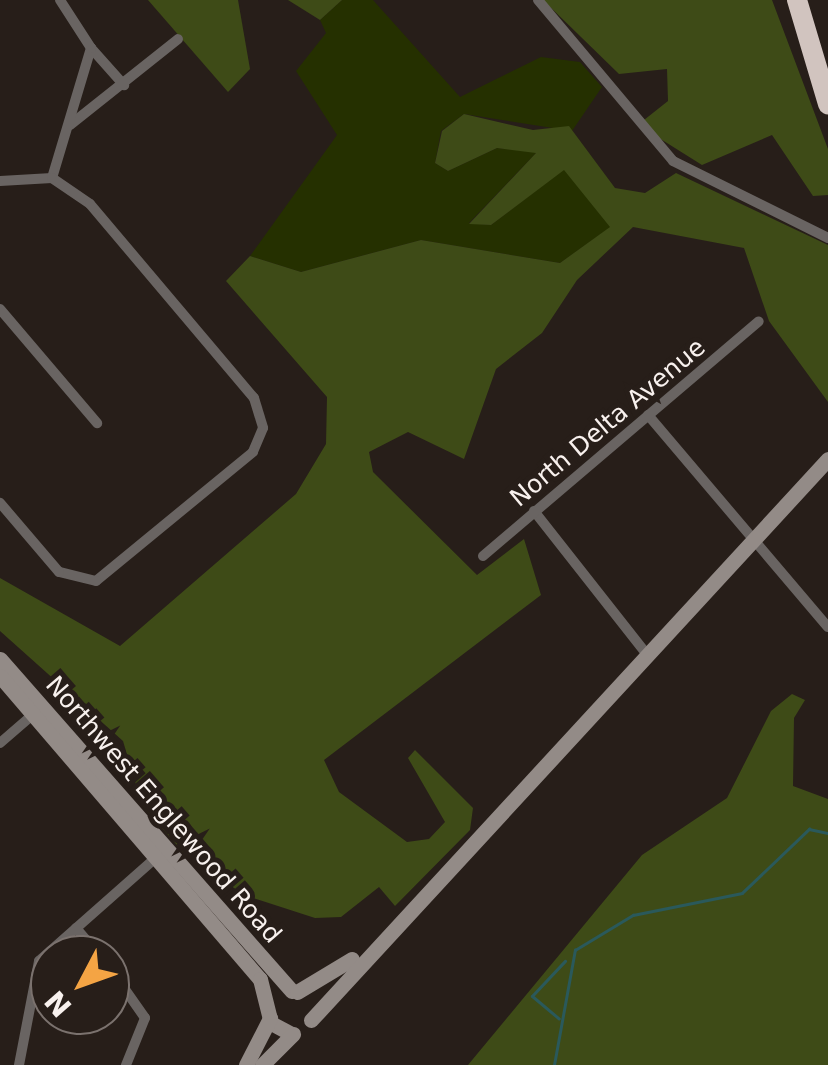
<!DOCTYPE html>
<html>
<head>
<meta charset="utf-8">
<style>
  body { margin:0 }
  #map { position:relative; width:828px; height:1065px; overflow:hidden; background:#271e19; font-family:"DejaVu Sans",sans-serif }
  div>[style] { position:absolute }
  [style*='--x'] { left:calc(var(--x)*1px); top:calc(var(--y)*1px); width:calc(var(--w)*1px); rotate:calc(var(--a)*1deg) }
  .green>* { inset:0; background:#253000 }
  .forest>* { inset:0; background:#3e4b17 }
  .stream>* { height:2.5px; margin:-1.25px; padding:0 1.25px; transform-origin:1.25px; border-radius:1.25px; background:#2a595b }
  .street>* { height:10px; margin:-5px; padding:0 5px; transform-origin:5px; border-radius:5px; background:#696462 }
  .secondary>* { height:15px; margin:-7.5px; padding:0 7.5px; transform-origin:7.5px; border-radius:7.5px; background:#938b87 }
  .highway>* { height:20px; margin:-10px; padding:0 10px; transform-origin:10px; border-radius:10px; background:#d1c4bf }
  span { translate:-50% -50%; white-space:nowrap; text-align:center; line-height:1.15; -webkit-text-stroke:10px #271e19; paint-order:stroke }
  .street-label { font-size:25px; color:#f8f1ee }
  .north { position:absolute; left:30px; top:935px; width:100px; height:100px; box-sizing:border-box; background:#271e19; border:2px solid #7b726e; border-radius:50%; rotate:229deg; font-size:28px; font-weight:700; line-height:40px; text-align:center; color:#f8f1ee }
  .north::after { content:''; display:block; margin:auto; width:35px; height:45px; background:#f4a444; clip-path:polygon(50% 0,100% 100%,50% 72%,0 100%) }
</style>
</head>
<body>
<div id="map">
  <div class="green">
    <div style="clip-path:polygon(342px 0,373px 0,460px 97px,541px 57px,580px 62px,602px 87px,572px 131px,464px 114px,441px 131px,435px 163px,448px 171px,497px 148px,537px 152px,469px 223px,491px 225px,564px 169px,611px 227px,560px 263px,421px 240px,301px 272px,250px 256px,337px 135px,296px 71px,326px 33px,320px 20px)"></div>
  </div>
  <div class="forest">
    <div style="clip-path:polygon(148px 0,238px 0,250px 69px,228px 92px)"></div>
    <div style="clip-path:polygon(288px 0,342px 0,320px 20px)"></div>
    <div style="clip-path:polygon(543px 0,772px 0,828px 149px,828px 195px,813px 196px,772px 135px,702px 165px,659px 138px,644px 120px,668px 101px,667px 69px,619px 74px)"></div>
    <div style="clip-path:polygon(464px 114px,533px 130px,569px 126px,615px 188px,645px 193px,676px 173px,828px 245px,828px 402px,769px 321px,744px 248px,633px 227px,577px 280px,542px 333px,496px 369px,464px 459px,408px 432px,369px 452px,373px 472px,477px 575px,524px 539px,541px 595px,324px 760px,339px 792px,407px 842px,429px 839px,445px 822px,408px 758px,415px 750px,473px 808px,470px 830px,395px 906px,379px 887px,341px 917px,315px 918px,244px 895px,183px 852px,142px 805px,123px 741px,0 631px,0 578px,120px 646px,296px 494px,326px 444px,327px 397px,226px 281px,250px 256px,301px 272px,421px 240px,560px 263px,610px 227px,564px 170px,491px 225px,469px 224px,536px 153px,497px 148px,448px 171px,435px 163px,442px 131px)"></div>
    <div style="clip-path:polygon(792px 694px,805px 700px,794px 718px,793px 786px,828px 799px,828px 1065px,468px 1065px,642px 855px,727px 798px,771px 711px)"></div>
  </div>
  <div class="stream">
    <div style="--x:559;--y:1019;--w:35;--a:-140"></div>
    <div style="--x:532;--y:996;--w:48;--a:-46.7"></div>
    <div style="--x:554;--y:1065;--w:117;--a:-79.7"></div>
    <div style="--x:575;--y:950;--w:68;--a:-31.1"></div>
    <div style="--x:633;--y:915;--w:111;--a:-11.4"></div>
    <div style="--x:742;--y:893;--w:93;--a:-43.7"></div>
    <div style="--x:809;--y:829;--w:19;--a:12"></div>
  </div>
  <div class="street">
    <div style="--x:538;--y:0;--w:210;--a:50"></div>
    <div style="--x:673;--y:161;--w:173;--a:26.4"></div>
    <div style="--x:91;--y:48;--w:50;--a:48.3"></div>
    <div style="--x:70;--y:125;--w:138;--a:-38.5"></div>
    <div style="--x:52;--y:178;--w:136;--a:-73.3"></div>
    <div style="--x:91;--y:48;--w:57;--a:-122.9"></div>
    <div style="--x:0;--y:181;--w:52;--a:-3.3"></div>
    <div style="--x:52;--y:178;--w:46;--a:34.4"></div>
    <div style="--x:90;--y:204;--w:254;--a:49.8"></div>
    <div style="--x:254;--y:398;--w:31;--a:73"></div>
    <div style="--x:263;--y:428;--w:26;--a:113"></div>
    <div style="--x:253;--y:452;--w:203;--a:140.6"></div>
    <div style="--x:96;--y:581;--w:38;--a:-166"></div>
    <div style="--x:59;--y:572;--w:91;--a:-130.5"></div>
    <div style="--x:0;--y:309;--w:150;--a:49.6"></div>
    <div style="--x:648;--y:415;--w:278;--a:49.7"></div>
    <div style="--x:534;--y:511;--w:179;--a:51.8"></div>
    <div style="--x:483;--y:556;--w:362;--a:-40.4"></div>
    <div style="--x:0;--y:743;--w:49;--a:-40.9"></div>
    <div style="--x:76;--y:928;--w:35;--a:50"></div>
    <div style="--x:110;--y:968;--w:61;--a:55"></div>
    <div style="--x:145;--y:1018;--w:51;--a:112"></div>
    <div style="--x:19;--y:1065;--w:106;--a:-79.1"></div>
    <div style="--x:39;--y:961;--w:162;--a:-41.5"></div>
  </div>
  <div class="secondary">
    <div style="--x:0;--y:659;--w:442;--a:48.7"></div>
    <div style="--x:0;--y:676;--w:399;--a:49.4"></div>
    <div style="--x:260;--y:979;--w:45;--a:76"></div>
    <div style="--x:271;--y:1023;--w:24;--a:28"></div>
    <div style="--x:297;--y:992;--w:64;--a:-31"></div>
    <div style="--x:311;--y:1020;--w:763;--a:-47.34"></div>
    <div style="--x:246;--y:1065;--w:53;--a:-62.9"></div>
    <div style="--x:262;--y:1065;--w:44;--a:-45"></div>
  </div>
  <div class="highway">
    <div style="--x:797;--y:0;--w:109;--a:73.4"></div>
  </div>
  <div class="street-label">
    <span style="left:608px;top:423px;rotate:-40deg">North Delta Avenue</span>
    <span style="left:163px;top:810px;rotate:49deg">Northwest Englewood Road</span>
  </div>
  <div class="north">N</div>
</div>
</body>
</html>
